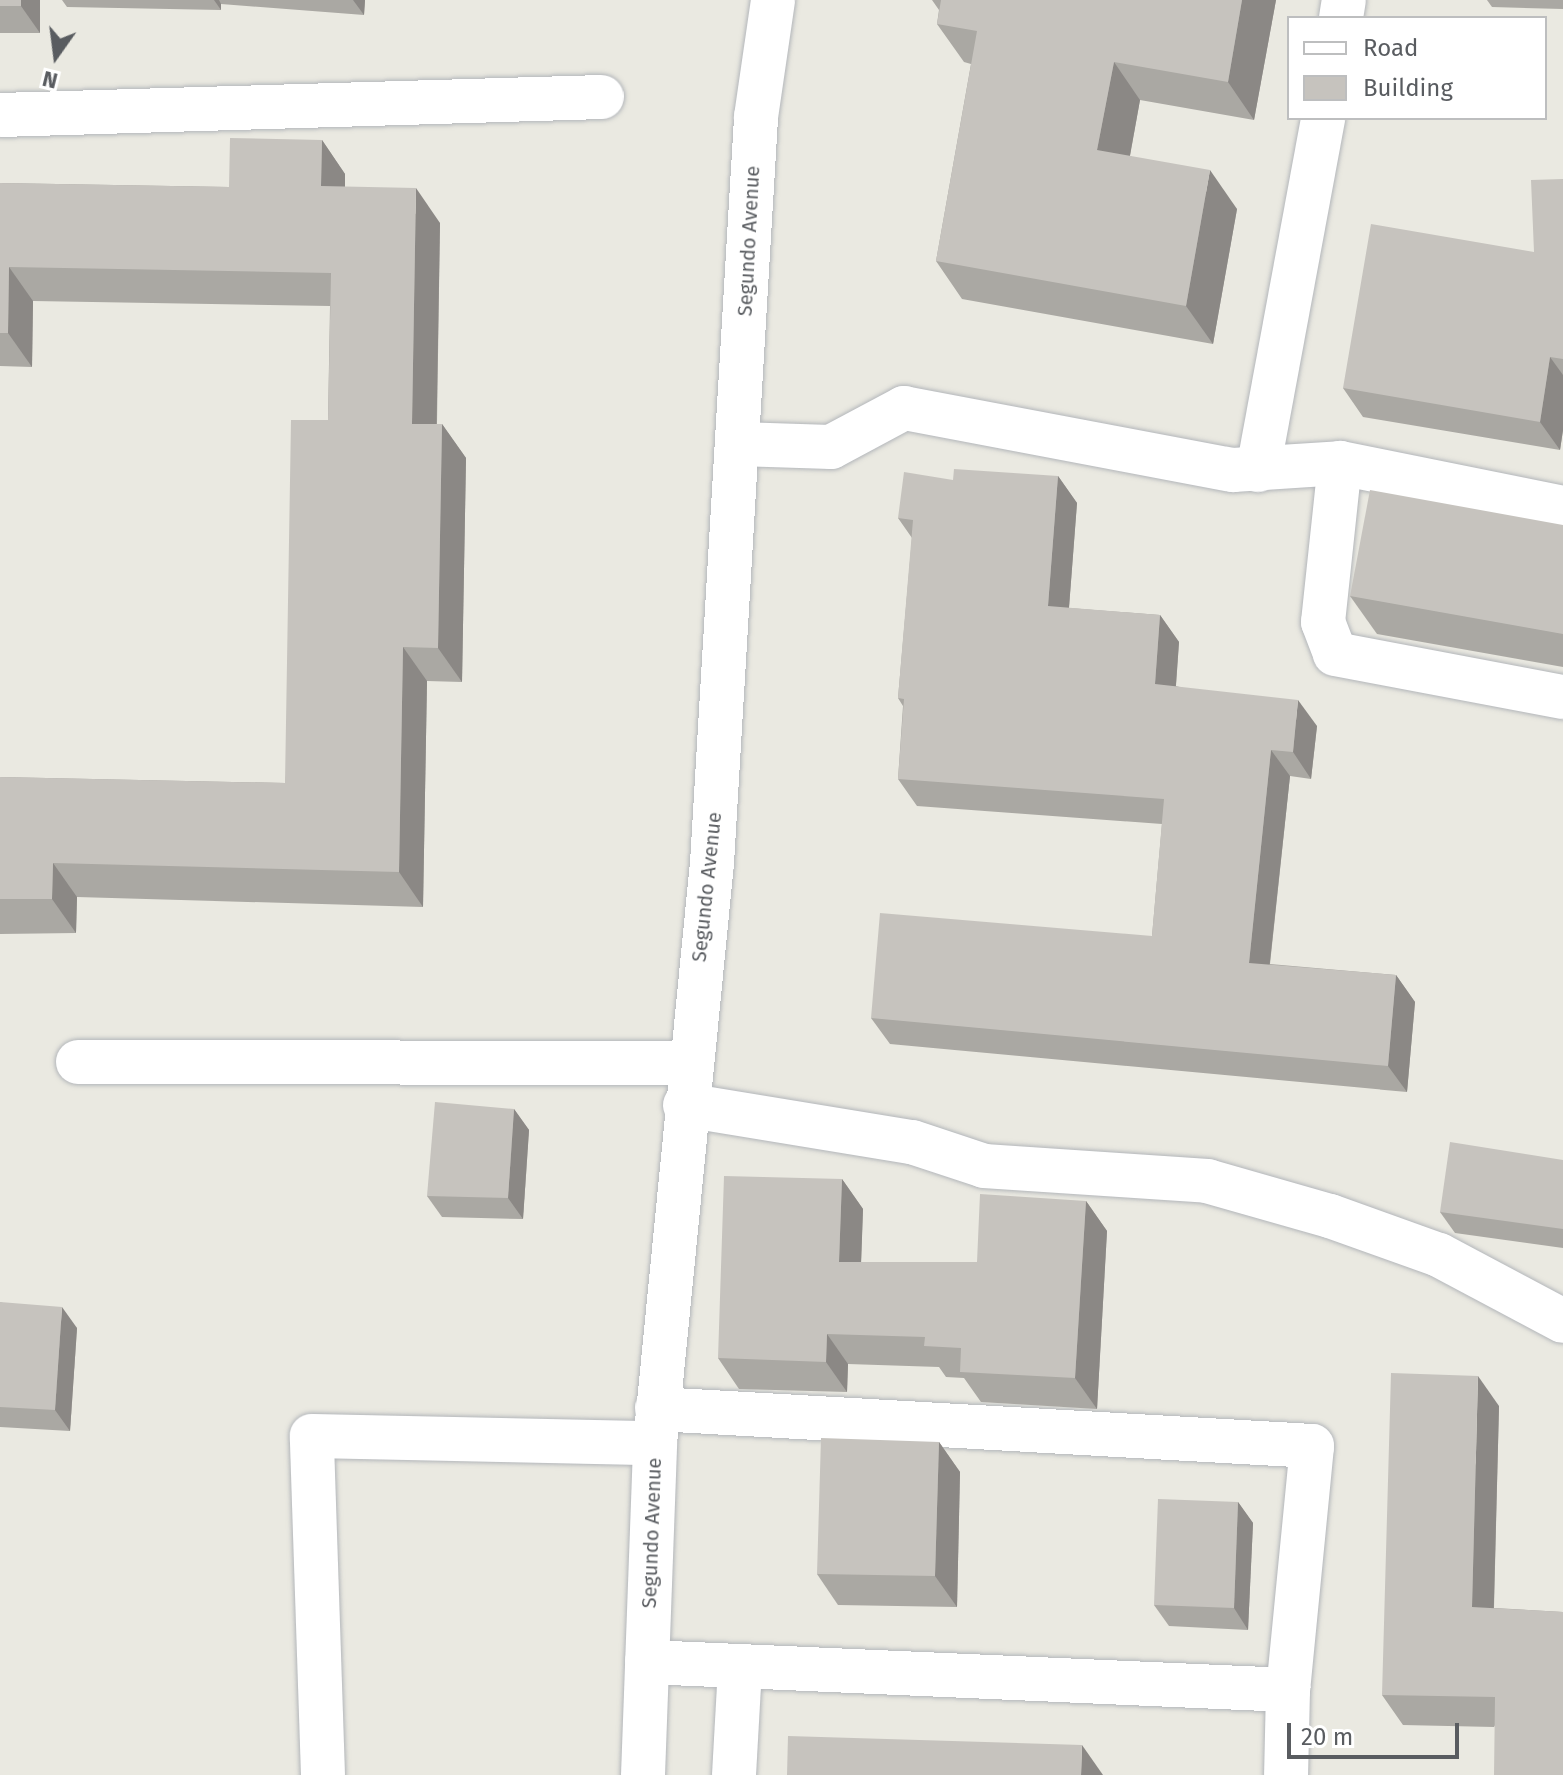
<!DOCTYPE html>
<html>
<head>
<meta charset="utf-8">
<style>
  body { margin:0 }
  #map { position:relative; width:1563px; height:1775px; overflow:hidden; background:#eae9e1; font-family:"Fira Sans",sans-serif }
  div>[style] { position:absolute }
  [style*='--x'] { left:calc(var(--x)*1px); top:calc(var(--y)*1px); width:calc(var(--w)*1px); rotate:calc(var(--a)*1deg) }
  .roads { filter:drop-shadow(0 0 2px #b3b6ba) drop-shadow(0 0 2px #b3b6ba) }
  .minor>* { height:44px; margin:-22px; padding:0 22px; transform-origin:22px; border-radius:22px; background:#fff }
  .wall>* { inset:0; background:#aaa8a3 }
  .shaded-wall>* { inset:0; background:#8b8885 }
  .building>* { inset:0; background:#c6c3be }
  span { translate:-50% -50%; white-space:nowrap; text-align:center; line-height:1.15; -webkit-text-stroke:6px #fff; paint-order:stroke }
  .street-label { font-size:20px; color:#595c60 }
  .legend { position:absolute; left:1287px; top:16px; width:260px; height:104px; box-sizing:border-box; background:#fff; border:2px solid #bdbebf; margin:0; padding:10px 14px; list-style:none; font-size:24px; color:#595c60 }
  .legend li { display:flex; align-items:center; gap:16px; height:40px }
  .legend b { width:40px; border:2px solid #bdbebf }
  .north { position:absolute; left:16px; top:16px; width:80px; height:80px; -webkit-text-stroke:6px #fff; paint-order:stroke; rotate:194deg; font-size:22px; font-weight:700; line-height:32px; text-align:center; color:#595c60 }
  .north::after { content:''; display:block; margin:auto; width:28px; height:36px; background:#595c60; clip-path:polygon(50% 0,100% 100%,50% 72%,0 100%) }
  .scale { position:absolute; left:1287px; top:1723px; width:172px; height:36px; box-sizing:border-box; border:4px solid #595c60; border-top:0; padding-left:10px; font-size:24px; line-height:28px; white-space:nowrap; color:#595c60; -webkit-text-stroke:6px #fff; paint-order:stroke }
</style>
</head>
<body>
<div id="map">
  <div class="roads">
    <div class="minor">
      <div style="--x:1341;--y:18;--w:18;--a:-81"></div>
      <div style="--x:0;--y:115;--w:602;--a:-1.71"></div>
      <div style="--x:738;--y:444;--w:93;--a:1.8"></div>
      <div style="--x:831;--y:447;--w:83;--a:-28.1"></div>
      <div style="--x:904;--y:408;--w:335;--a:10.7"></div>
      <div style="--x:1233;--y:470;--w:107;--a:-3.7"></div>
      <div style="--x:1340;--y:463;--w:227;--a:11.4"></div>
      <div style="--x:1340;--y:463;--w:160;--a:96.1"></div>
      <div style="--x:1323;--y:622;--w:34;--a:69"></div>
      <div style="--x:1335;--y:654;--w:232;--a:10.7"></div>
      <div style="--x:1258;--y:470;--w:358;--a:-79.5"></div>
      <div style="--x:78;--y:1062;--w:610;--a:0.09"></div>
      <div style="--x:685;--y:1105;--w:230;--a:9.3"></div>
      <div style="--x:912;--y:1142;--w:76;--a:18.4"></div>
      <div style="--x:984;--y:1166;--w:224;--a:3.8"></div>
      <div style="--x:1207;--y:1181;--w:128;--a:15.9"></div>
      <div style="--x:1330;--y:1216;--w:116;--a:19.7"></div>
      <div style="--x:1439;--y:1255;--w:140;--a:28"></div>
      <div style="--x:657;--y:1409;--w:656;--a:3.23"></div>
      <div style="--x:1312;--y:1446;--w:245;--a:95.6"></div>
      <div style="--x:1288;--y:1690;--w:85;--a:91.3"></div>
      <div style="--x:647;--y:1662;--w:642;--a:2.5"></div>
      <div style="--x:323;--y:1775;--w:339;--a:-91.9"></div>
      <div style="--x:312;--y:1436;--w:343;--a:1.2"></div>
      <div style="--x:643;--y:1775;--w:332;--a:-87.9"></div>
      <div style="--x:655;--y:1443;--w:583;--a:-84.39"></div>
      <div style="--x:712;--y:863;--w:747;--a:-86.62"></div>
      <div style="--x:756;--y:117;--w:118;--a:-81.7"></div>
      <div style="--x:734;--y:1775;--w:109;--a:-86.8"></div>
    </div>
  </div>
  <div class="wall">
    <div style="clip-path:polygon(0 0,40px 0,40px 33px,0 33px)"></div>
    <div style="clip-path:polygon(62px 0,365px 0,364px 15px,221px 4px,221px 10px,67px 7px)"></div>
    <div style="clip-path:polygon(932px 0,1276px 0,1254px 120px,1140px 100px,1130px 156px,1237px 209px,1213px 344px,962px 299px,936px 261px,971px 64px,964px 62px,937px 24px,939px 10px)"></div>
    <div style="clip-path:polygon(1487px 0,1563px 0,1563px 9px,1492px 7px)"></div>
    <div style="clip-path:polygon(322px 140px,345px 174px,345px 187px,440px 223px,437px 424px,442px 424px,466px 458px,462px 682px,427px 681px,423px 907px,77px 897px,76px 933px,0 934px,0 777px,285px 783px,328px 420px,330px 306px,33px 301px,32px 367px,0 366px,0 183px,229px 187px)"></div>
    <div style="clip-path:polygon(1563px 179px,1563px 430px,1560px 450px,1363px 417px,1343px 388px,1534px 252px)"></div>
    <div style="clip-path:polygon(1058px 476px,1077px 503px,1069px 608px,1160px 615px,1179px 642px,1176px 686px,1317px 726px,1311px 779px,1290px 776px,1270px 964px,1396px 975px,1415px 1002px,1407px 1092px,890px 1044px,871px 1018px,1152px 936px,1162px 824px,917px 806px,898px 779px,903px 706px,898px 698px,912px 538px,898px 518px,953px 480px)"></div>
    <div style="clip-path:polygon(1563px 525px,1563px 667px,1377px 634px,1350px 596px)"></div>
    <div style="clip-path:polygon(514px 1109px,529px 1130px,523px 1219px,442px 1217px,427px 1196px)"></div>
    <div style="clip-path:polygon(1563px 1160px,1563px 1248px,1455px 1233px,1440px 1212px)"></div>
    <div style="clip-path:polygon(842px 1179px,863px 1209px,861px 1262px,977px 1262px,1086px 1201px,1107px 1231px,1097px 1409px,981px 1402px,964px 1378px,946px 1377px,939px 1367px,848px 1364px,847px 1392px,739px 1389px,718px 1358px)"></div>
    <div style="clip-path:polygon(0 1302px,77px 1328px,70px 1431px,0 1427px)"></div>
    <div style="clip-path:polygon(1499px 1406px,1494px 1608px,1563px 1612px,1494px 1727px,1403px 1725px,1382px 1695px)"></div>
    <div style="clip-path:polygon(939px 1442px,960px 1472px,957px 1607px,838px 1605px,817px 1574px)"></div>
    <div style="clip-path:polygon(1238px 1502px,1253px 1523px,1248px 1630px,1169px 1626px,1154px 1605px)"></div>
  </div>
  <div class="shaded-wall">
    <div style="clip-path:polygon(21px 0,40px 0,40px 33px,21px 6px)"></div>
    <div style="clip-path:polygon(214px 0,219px 0,221px 4px,221px 10px)"></div>
    <div style="clip-path:polygon(353px 0,365px 0,364px 15px)"></div>
    <div style="clip-path:polygon(1242px 0,1276px 0,1254px 120px,1228px 82px)"></div>
    <div style="clip-path:polygon(1114px 62px,1140px 100px,1124px 188px,1097px 150px)"></div>
    <div style="clip-path:polygon(322px 140px,345px 174px,345px 220px,321px 186px)"></div>
    <div style="clip-path:polygon(1210px 170px,1237px 209px,1213px 344px,1186px 306px)"></div>
    <div style="clip-path:polygon(416px 188px,440px 223px,436px 458px,412px 424px)"></div>
    <div style="clip-path:polygon(9px 267px,33px 301px,32px 367px,8px 333px)"></div>
    <div style="clip-path:polygon(1550px 357px,1563px 375px,1563px 430px,1560px 450px,1540px 422px)"></div>
    <div style="clip-path:polygon(442px 424px,466px 458px,462px 682px,438px 648px)"></div>
    <div style="clip-path:polygon(1058px 476px,1077px 503px,1067px 633px,1048px 606px)"></div>
    <div style="clip-path:polygon(1160px 615px,1179px 642px,1174px 711px,1155px 684px)"></div>
    <div style="clip-path:polygon(403px 647px,427px 681px,423px 907px,399px 872px)"></div>
    <div style="clip-path:polygon(1298px 700px,1317px 726px,1311px 779px,1293px 752px)"></div>
    <div style="clip-path:polygon(1271px 750px,1290px 776px,1267px 989px,1249px 963px)"></div>
    <div style="clip-path:polygon(53px 863px,77px 897px,76px 933px,52px 899px)"></div>
    <div style="clip-path:polygon(1396px 975px,1415px 1002px,1407px 1092px,1388px 1066px)"></div>
    <div style="clip-path:polygon(514px 1109px,529px 1130px,523px 1219px,508px 1198px)"></div>
    <div style="clip-path:polygon(842px 1179px,863px 1209px,860px 1293px,839px 1262px)"></div>
    <div style="clip-path:polygon(1086px 1201px,1107px 1231px,1097px 1409px,1075px 1378px)"></div>
    <div style="clip-path:polygon(62px 1307px,77px 1328px,70px 1431px,55px 1410px)"></div>
    <div style="clip-path:polygon(827px 1334px,848px 1364px,847px 1392px,826px 1362px)"></div>
    <div style="clip-path:polygon(1478px 1376px,1499px 1406px,1493px 1637px,1472px 1607px)"></div>
    <div style="clip-path:polygon(939px 1442px,960px 1472px,957px 1607px,935px 1576px)"></div>
    <div style="clip-path:polygon(1238px 1502px,1253px 1523px,1248px 1630px,1234px 1608px)"></div>
    <div style="clip-path:polygon(1082px 1745px,1103px 1775px,1081px 1775px)"></div>
  </div>
  <div class="building">
    <div style="clip-path:polygon(0 0,21px 0,21px 6px,0 6px)"></div>
    <div style="clip-path:polygon(941px 0,1242px 0,1228px 82px,1114px 62px,1097px 150px,1210px 170px,1186px 306px,936px 261px,977px 31px,937px 24px)"></div>
    <div style="clip-path:polygon(230px 138px,322px 140px,321px 186px,416px 188px,412px 424px,442px 424px,438px 648px,403px 647px,399px 872px,53px 863px,52px 899px,0 899px,0 777px,285px 783px,291px 420px,328px 420px,331px 273px,9px 267px,8px 333px,0 333px,0 183px,229px 187px)"></div>
    <div style="clip-path:polygon(1563px 179px,1563px 359px,1550px 357px,1540px 422px,1343px 388px,1371px 224px,1534px 252px,1531px 180px)"></div>
    <div style="clip-path:polygon(954px 469px,1058px 476px,1048px 606px,1160px 615px,1155px 684px,1298px 700px,1293px 752px,1271px 750px,1249px 963px,1396px 975px,1388px 1066px,871px 1018px,880px 913px,1152px 936px,1164px 799px,898px 779px,904px 699px,898px 698px,913px 520px,898px 518px,904px 472px,953px 480px)"></div>
    <div style="clip-path:polygon(1370px 490px,1563px 525px,1563px 634px,1350px 596px)"></div>
    <div style="clip-path:polygon(435px 1102px,514px 1109px,508px 1198px,427px 1196px)"></div>
    <div style="clip-path:polygon(1450px 1142px,1563px 1160px,1563px 1229px,1440px 1212px)"></div>
    <div style="clip-path:polygon(724px 1176px,842px 1179px,839px 1262px,977px 1262px,980px 1194px,1086px 1201px,1075px 1378px,960px 1372px,961px 1348px,924px 1346px,925px 1337px,827px 1334px,826px 1362px,718px 1358px)"></div>
    <div style="clip-path:polygon(0 1302px,62px 1307px,55px 1410px,0 1407px)"></div>
    <div style="clip-path:polygon(1391px 1373px,1478px 1376px,1472px 1607px,1563px 1612px,1563px 1775px,1494px 1775px,1495px 1697px,1382px 1695px)"></div>
    <div style="clip-path:polygon(821px 1438px,939px 1442px,935px 1576px,817px 1574px)"></div>
    <div style="clip-path:polygon(1158px 1499px,1238px 1502px,1234px 1608px,1154px 1605px)"></div>
    <div style="clip-path:polygon(788px 1736px,1082px 1745px,1081px 1775px,787px 1775px)"></div>
  </div>
  <div class="street-label">
    <span style="left:749px;top:241px;rotate:-87deg">Segundo Avenue</span>
    <span style="left:707px;top:887px;rotate:-84deg">Segundo Avenue</span>
    <span style="left:652px;top:1533px;rotate:-88deg">Segundo Avenue</span>
  </div>
  <ul class="legend">
  <li><b style="height:10px;background:#fff"></b>Road</li>
  <li><b style="height:22px;background:#c6c3be"></b>Building</li>
  </ul>
  <div class="north">N</div>
  <div class="scale">20 m</div>
</div>
</body>
</html>
